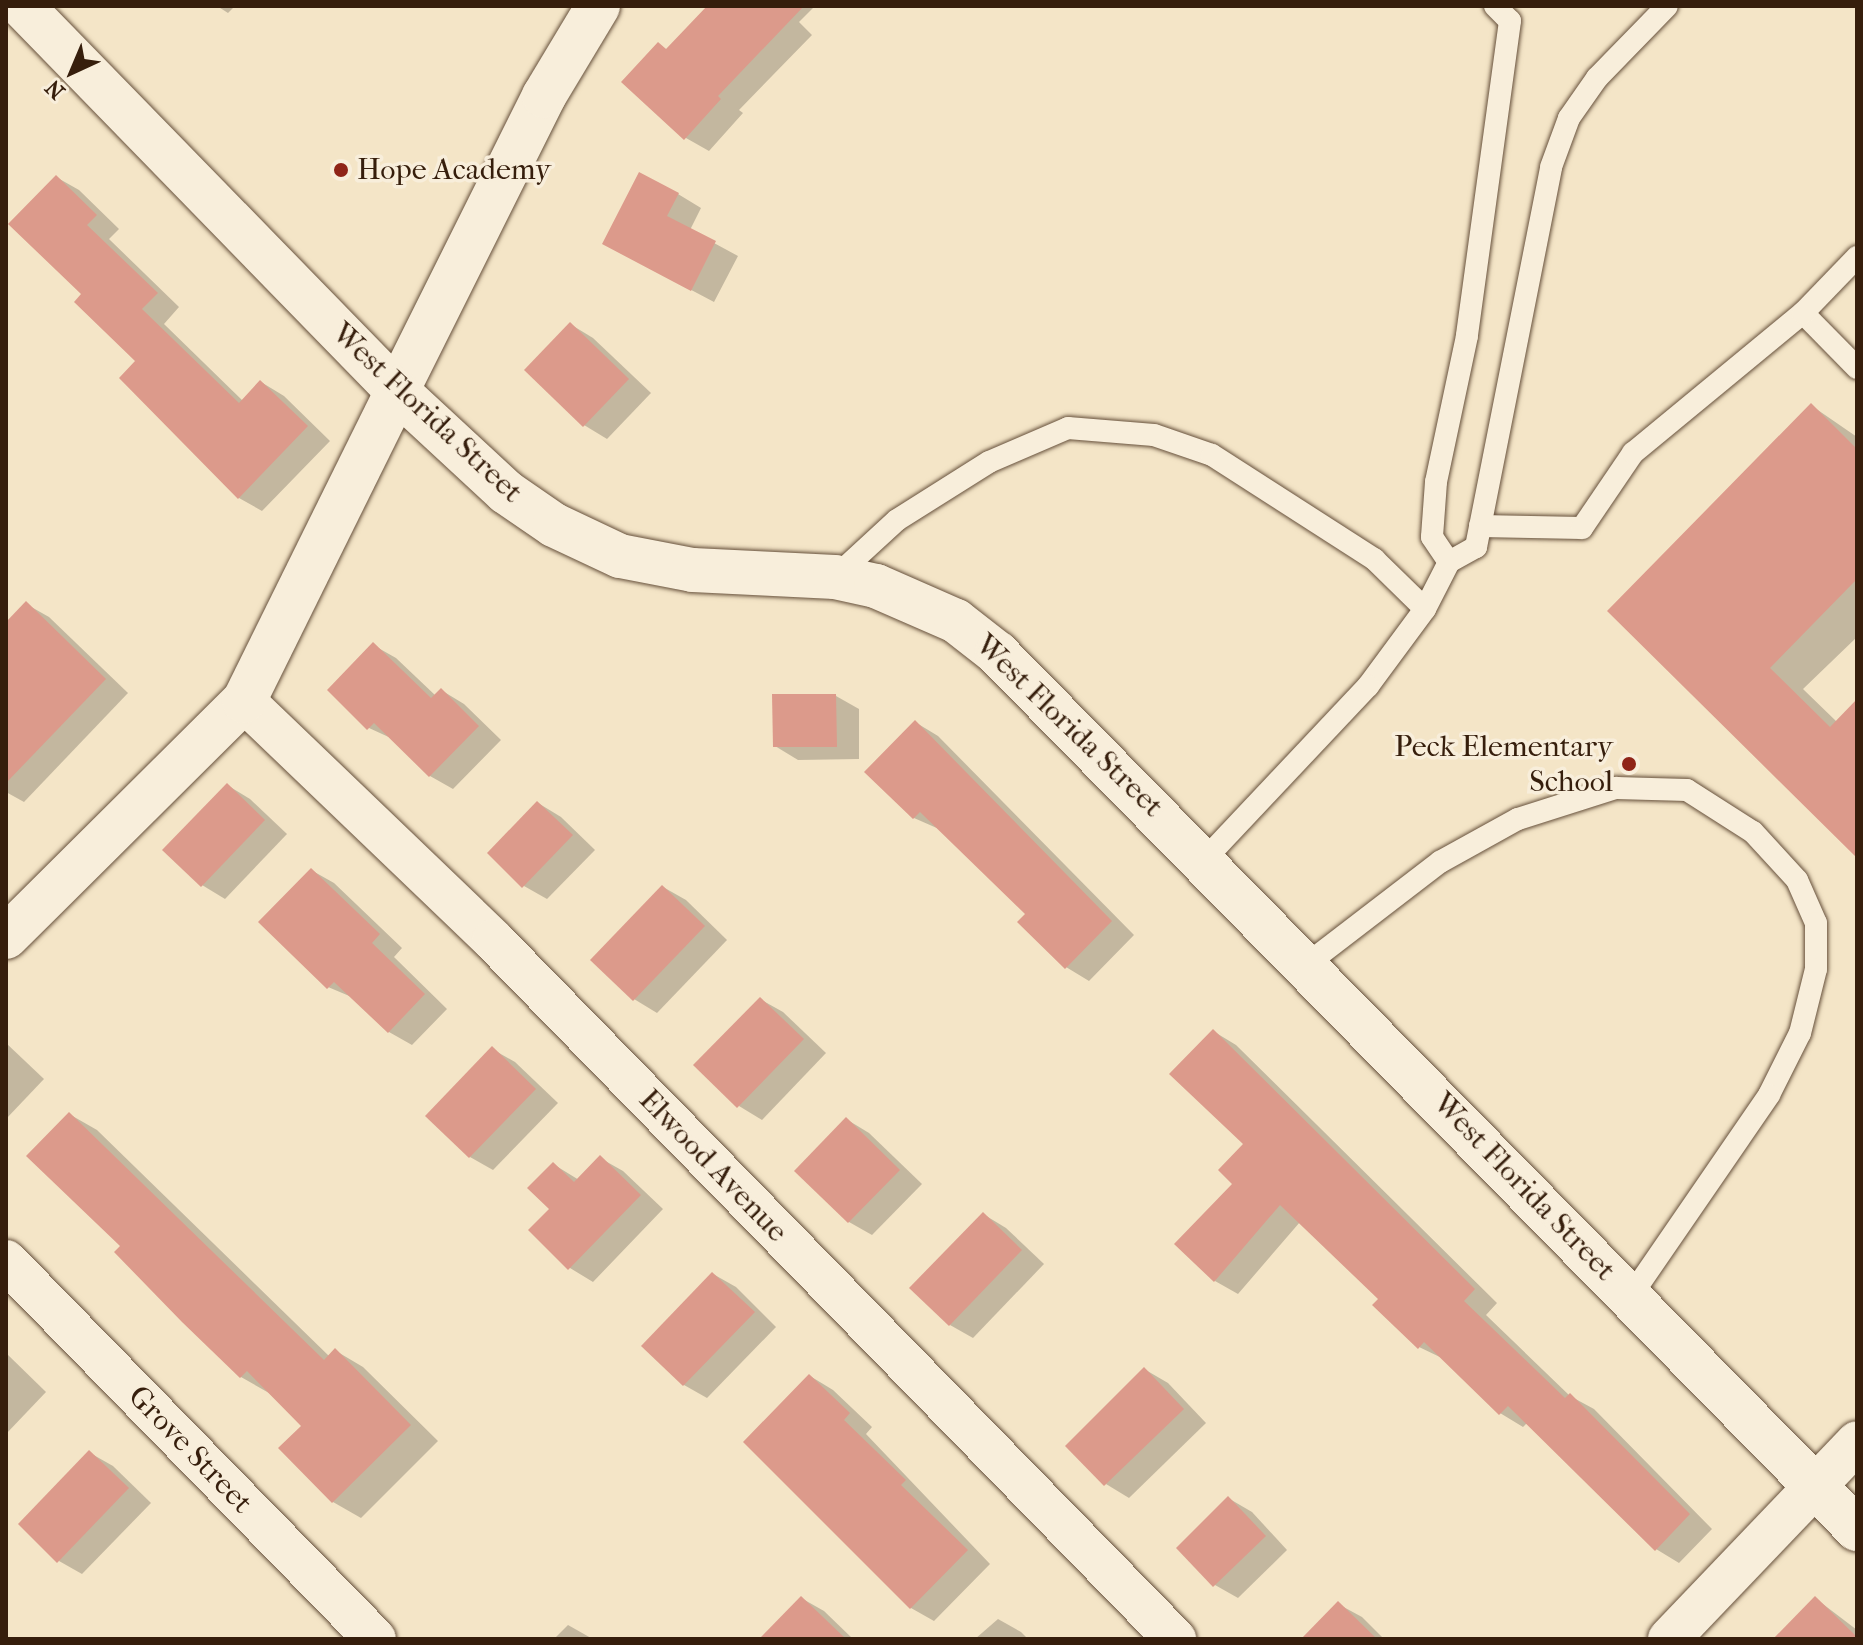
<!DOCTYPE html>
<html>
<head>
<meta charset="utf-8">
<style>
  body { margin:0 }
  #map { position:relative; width:1863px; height:1645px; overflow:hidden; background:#f4e5c7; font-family:"IM FELL French Canon",serif }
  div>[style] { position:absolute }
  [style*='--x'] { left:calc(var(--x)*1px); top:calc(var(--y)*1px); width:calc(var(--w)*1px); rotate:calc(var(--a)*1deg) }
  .shadow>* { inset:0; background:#0003 }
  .building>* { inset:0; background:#dc9a8b }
  .roads { filter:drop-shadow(0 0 2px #66503b) drop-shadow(0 0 2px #66503b) }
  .service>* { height:22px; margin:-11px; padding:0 11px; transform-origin:11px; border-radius:11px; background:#f8eedb }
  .minor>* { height:42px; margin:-21px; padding:0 21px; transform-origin:21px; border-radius:21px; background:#f8eedb }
  .tertiary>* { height:44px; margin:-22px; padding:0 22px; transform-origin:22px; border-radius:22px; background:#f8eedb }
  .secondary>* { height:44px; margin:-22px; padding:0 22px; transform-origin:22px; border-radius:22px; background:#f8eedb }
  .dots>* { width:22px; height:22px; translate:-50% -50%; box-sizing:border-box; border:4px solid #f8eedb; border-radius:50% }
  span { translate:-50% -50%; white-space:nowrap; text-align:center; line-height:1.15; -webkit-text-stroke:7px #f8eedb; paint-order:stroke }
  .poi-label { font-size:30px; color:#361e0c }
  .left { translate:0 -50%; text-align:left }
  .right { translate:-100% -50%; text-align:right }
  .street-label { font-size:30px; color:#361e0c }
  .frame { position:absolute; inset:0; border:8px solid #361e0c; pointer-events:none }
  .north { position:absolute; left:32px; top:32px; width:80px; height:80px; -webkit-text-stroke:6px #f8eedb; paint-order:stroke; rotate:224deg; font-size:22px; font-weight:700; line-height:32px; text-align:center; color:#361e0c }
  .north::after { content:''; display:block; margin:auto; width:28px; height:36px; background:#361e0c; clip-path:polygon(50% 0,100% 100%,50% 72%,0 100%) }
</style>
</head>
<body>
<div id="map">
  <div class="shadow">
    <div style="clip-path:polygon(217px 6px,235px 6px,228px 13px)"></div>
    <div style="clip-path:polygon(709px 6px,815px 6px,799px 22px,812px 35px,739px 110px,743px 113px,709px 151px,686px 138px,659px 44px,667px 50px)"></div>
    <div style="clip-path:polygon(56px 177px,79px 190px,119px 229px,109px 239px,179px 307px,164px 324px,243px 401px,261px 382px,284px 396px,330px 441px,262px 511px,239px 498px,122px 378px,138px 361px,84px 294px)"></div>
    <div style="clip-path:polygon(678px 194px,701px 208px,690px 230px,738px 256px,714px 302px,627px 256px)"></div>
    <div style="clip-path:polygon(570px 324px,593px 338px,651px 393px,607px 439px,584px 425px)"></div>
    <div style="clip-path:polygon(1812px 406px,1857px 437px,1857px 637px,1803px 689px,1837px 722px,1857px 702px,1857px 855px,1609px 611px)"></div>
    <div style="clip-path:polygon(26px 604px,49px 617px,128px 693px,24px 802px,6px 792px,6px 625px)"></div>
    <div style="clip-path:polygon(373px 645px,396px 658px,436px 696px,441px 690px,464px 704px,501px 740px,453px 789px,430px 776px,393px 739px,369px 728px)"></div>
    <div style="clip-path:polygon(836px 696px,859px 709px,859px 759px,798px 760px,775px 746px)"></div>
    <div style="clip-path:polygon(915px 722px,938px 736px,1134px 935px,1089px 981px,1066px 967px,1028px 914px,939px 829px,914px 818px)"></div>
    <div style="clip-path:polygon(227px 785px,250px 799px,287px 834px,225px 899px,202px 885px)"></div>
    <div style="clip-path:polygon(538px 803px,561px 817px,595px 850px,547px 899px,524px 886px)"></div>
    <div style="clip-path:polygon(311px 870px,334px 883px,402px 948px,394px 957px,447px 1009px,412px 1045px,389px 1032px,354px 998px,328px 987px)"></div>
    <div style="clip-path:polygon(663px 887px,686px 900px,727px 940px,657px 1013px,634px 999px)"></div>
    <div style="clip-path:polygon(760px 999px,783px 1012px,826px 1053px,762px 1120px,739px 1106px)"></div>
    <div style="clip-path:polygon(1213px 1031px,1236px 1045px,1497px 1303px,1486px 1315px,1570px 1396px,1594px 1409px,1712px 1529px,1679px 1563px,1656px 1549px,1528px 1422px,1523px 1427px,1500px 1413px,1444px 1359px,1419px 1347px,1380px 1299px,1300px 1222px,1238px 1294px,1215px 1281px,1246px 1144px)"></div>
    <div style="clip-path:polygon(6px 1043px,44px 1079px,6px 1119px)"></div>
    <div style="clip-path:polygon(492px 1049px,515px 1062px,558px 1103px,493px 1170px,470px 1157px)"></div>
    <div style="clip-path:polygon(69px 1114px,97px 1130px,330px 1357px,336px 1351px,363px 1367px,438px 1441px,361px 1518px,333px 1502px,281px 1448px,304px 1426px,269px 1393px,241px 1377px,122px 1246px)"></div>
    <div style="clip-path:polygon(846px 1119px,869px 1133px,922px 1184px,872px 1235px,849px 1222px,796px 1171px)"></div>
    <div style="clip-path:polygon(600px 1158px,623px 1171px,663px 1209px,593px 1282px,570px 1268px,530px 1230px,551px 1209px,553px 1164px,579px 1180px)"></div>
    <div style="clip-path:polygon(983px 1214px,1006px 1228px,1044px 1264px,973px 1338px,950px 1325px)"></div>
    <div style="clip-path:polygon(713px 1274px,736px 1287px,776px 1327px,707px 1398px,684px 1385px,644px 1346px)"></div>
    <div style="clip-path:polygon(6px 1353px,46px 1392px,6px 1434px)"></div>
    <div style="clip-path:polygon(1144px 1369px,1168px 1383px,1206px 1423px,1129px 1498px,1106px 1484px)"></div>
    <div style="clip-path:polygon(810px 1376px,833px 1390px,872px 1427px,866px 1434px,990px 1564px,934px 1621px,911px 1608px,746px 1442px)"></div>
    <div style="clip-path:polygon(90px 1453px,113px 1466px,151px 1503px,82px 1574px,59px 1561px)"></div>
    <div style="clip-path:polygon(1228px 1498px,1252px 1512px,1287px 1550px,1238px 1598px,1215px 1585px)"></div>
    <div style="clip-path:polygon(801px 1598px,824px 1611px,853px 1639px,786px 1639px)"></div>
    <div style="clip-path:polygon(1815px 1598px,1857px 1630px,1857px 1639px,1776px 1639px)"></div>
    <div style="clip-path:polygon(1338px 1604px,1362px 1617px,1384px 1639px,1304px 1639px)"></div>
    <div style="clip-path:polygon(998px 1619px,1021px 1632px,1028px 1639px,975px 1639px)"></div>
    <div style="clip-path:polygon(568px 1625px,591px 1638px,592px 1639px,554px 1639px)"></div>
  </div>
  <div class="building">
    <div style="clip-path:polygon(707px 6px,804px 6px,718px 96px,721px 99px,684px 140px,621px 82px,658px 42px,666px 49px)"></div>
    <div style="clip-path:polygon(639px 172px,679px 193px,667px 216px,716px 241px,691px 291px,602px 244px)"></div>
    <div style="clip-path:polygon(56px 175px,97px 215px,87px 225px,158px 293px,142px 309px,239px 403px,260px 380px,308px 426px,238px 499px,119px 378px,135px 361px,74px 302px,81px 294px,8px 224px)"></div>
    <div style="clip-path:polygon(570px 322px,629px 379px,583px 427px,524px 370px)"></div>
    <div style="clip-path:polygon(1811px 403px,1857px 449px,1857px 579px,1770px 668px,1830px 727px,1857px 699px,1857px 858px,1607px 611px)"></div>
    <div style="clip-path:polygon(26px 601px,106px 679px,6px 783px,6px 622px)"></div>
    <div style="clip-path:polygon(373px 642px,431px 698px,441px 688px,479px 726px,429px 777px,374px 723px,367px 730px,327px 690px)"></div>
    <div style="clip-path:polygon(772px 694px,836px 694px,837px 747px,773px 747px)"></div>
    <div style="clip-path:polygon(915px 720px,1112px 921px,1065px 969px,1017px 922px,1025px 914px,920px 812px,913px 819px,864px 772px)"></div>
    <div style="clip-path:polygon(227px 783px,265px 820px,201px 887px,162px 850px)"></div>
    <div style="clip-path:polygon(537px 801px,573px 835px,522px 888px,487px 853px)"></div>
    <div style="clip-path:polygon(311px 868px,380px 934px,372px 943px,425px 994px,388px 1033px,334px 982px,327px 989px,258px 922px)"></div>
    <div style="clip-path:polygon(662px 885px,705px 926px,633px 1001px,590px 960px)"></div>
    <div style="clip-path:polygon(760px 997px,804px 1039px,737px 1108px,693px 1065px)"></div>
    <div style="clip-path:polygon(1213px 1029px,1475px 1289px,1464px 1301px,1565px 1398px,1570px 1393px,1690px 1514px,1655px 1551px,1508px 1406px,1499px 1415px,1424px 1342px,1418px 1349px,1372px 1305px,1378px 1299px,1280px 1205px,1214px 1282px,1174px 1244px,1232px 1184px,1218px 1170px,1243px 1144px,1169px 1074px)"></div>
    <div style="clip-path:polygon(492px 1046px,536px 1089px,469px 1158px,425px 1116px)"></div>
    <div style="clip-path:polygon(69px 1112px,324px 1360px,335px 1348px,411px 1425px,332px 1503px,278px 1448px,301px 1426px,247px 1371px,240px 1378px,182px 1322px,114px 1252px,120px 1246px,26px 1156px)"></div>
    <div style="clip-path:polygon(846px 1117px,900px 1170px,848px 1223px,794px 1171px)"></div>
    <div style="clip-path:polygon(600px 1155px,641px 1195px,568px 1270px,528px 1230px,549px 1209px,527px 1188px,553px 1162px,574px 1182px)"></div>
    <div style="clip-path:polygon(983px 1212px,1022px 1250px,949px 1326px,909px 1288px)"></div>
    <div style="clip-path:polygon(712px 1272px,755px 1312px,683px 1386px,641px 1346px)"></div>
    <div style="clip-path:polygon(1144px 1367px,1184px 1409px,1104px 1486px,1065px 1446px)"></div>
    <div style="clip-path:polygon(809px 1374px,850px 1413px,844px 1420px,906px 1480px,901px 1485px,968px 1550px,910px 1609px,743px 1442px)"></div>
    <div style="clip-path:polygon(89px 1450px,129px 1488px,57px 1563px,18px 1524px)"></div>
    <div style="clip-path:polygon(1228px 1496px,1266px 1536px,1213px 1587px,1176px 1548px)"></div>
    <div style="clip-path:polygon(801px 1596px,846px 1639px,759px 1639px)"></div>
    <div style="clip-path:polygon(1815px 1596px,1857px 1637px,1857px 1639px,1773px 1639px)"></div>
    <div style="clip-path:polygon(1338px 1601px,1377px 1639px,1301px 1639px)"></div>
  </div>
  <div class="roads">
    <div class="service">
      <div style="--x:1495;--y:6;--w:21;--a:45"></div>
      <div style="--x:1510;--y:21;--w:318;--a:97.8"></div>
      <div style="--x:1467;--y:336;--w:149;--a:102"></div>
      <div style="--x:1436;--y:482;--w:55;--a:94.2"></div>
      <div style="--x:1432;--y:537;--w:30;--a:56"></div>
      <div style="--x:1449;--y:562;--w:31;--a:-29"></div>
      <div style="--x:1476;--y:547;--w:387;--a:-78.8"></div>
      <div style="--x:1551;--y:167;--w:52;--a:-69.8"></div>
      <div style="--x:1569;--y:118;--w:49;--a:-55"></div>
      <div style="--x:1597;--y:78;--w:100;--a:-45.8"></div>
      <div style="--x:1803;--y:313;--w:77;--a:45.5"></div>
      <div style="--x:1480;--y:526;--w:102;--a:1.1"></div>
      <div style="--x:1582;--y:528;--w:91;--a:-55.8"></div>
      <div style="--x:1633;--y:453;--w:220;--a:-39.5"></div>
      <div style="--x:1803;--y:313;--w:78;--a:-46"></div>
      <div style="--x:835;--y:577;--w:84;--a:-42.6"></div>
      <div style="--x:897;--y:520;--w:109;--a:-32.2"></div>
      <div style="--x:989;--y:462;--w:86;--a:-23.3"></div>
      <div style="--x:1068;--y:428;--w:86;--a:4.7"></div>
      <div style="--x:1154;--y:435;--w:61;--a:19"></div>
      <div style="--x:1212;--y:455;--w:193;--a:32.7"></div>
      <div style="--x:1374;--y:559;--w:71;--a:44.4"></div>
      <div style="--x:1425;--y:609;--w:96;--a:126.5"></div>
      <div style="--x:1368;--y:686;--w:238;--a:133.3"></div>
      <div style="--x:1425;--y:609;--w:53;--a:-62.9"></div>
      <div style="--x:1307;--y:964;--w:168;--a:-37.5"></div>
      <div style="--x:1440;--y:862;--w:89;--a:-28.9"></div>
      <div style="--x:1518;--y:819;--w:103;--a:-17.6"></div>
      <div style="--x:1616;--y:788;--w:71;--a:1.6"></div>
      <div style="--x:1687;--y:790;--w:78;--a:32.5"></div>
      <div style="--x:1753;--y:832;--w:65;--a:47.5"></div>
      <div style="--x:1797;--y:880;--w:47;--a:66.2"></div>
      <div style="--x:1816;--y:923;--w:46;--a:90"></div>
      <div style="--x:1816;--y:969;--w:66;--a:104"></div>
      <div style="--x:1800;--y:1033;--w:69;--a:116.6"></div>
      <div style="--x:1769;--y:1095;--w:245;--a:124.5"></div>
    </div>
    <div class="minor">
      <div style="--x:244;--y:701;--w:345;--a:43.8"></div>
      <div style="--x:493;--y:940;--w:977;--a:45.71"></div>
      <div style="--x:6;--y:1261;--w:528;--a:45.69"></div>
      <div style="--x:1669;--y:1639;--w:272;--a:-46.3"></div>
    </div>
    <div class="tertiary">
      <div style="--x:397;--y:391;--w:330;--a:-63.5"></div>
      <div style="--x:544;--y:96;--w:105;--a:-59"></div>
    </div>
    <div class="secondary">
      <div style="--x:22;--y:6;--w:537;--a:45.75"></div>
      <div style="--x:397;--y:391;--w:149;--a:42.8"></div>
      <div style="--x:506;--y:492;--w:58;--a:34.5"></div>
      <div style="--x:554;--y:525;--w:73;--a:25.2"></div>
      <div style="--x:620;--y:556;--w:74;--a:10.9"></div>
      <div style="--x:693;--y:570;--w:142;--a:2.8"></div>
      <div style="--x:835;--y:577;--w:42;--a:12.4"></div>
      <div style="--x:876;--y:586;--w:87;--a:23.6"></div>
      <div style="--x:956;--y:621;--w:52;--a:38"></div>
      <div style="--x:997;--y:653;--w:1228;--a:45.53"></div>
      <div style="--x:6;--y:937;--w:335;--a:-44.8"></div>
      <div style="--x:244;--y:701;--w:346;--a:-63.7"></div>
    </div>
  </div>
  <div class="dots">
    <div style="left:341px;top:170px;background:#8f2418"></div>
    <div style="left:1629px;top:764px;background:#8f2418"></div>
  </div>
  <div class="poi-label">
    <span class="left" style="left:357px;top:170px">Hope Academy</span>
    <span class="right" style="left:1613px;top:764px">Peck Elementary<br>School</span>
  </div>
  <div class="street-label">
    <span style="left:427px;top:413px;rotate:43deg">West Florida Street</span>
    <span style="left:1069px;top:726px;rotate:44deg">West Florida Street</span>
    <span style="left:713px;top:1166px;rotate:46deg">Elwood Avenue</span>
    <span style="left:1524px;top:1187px;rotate:46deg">West Florida Street</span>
    <span style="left:190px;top:1450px;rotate:46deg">Grove Street</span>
  </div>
  <div class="frame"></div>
  <div class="north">N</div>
</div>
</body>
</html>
